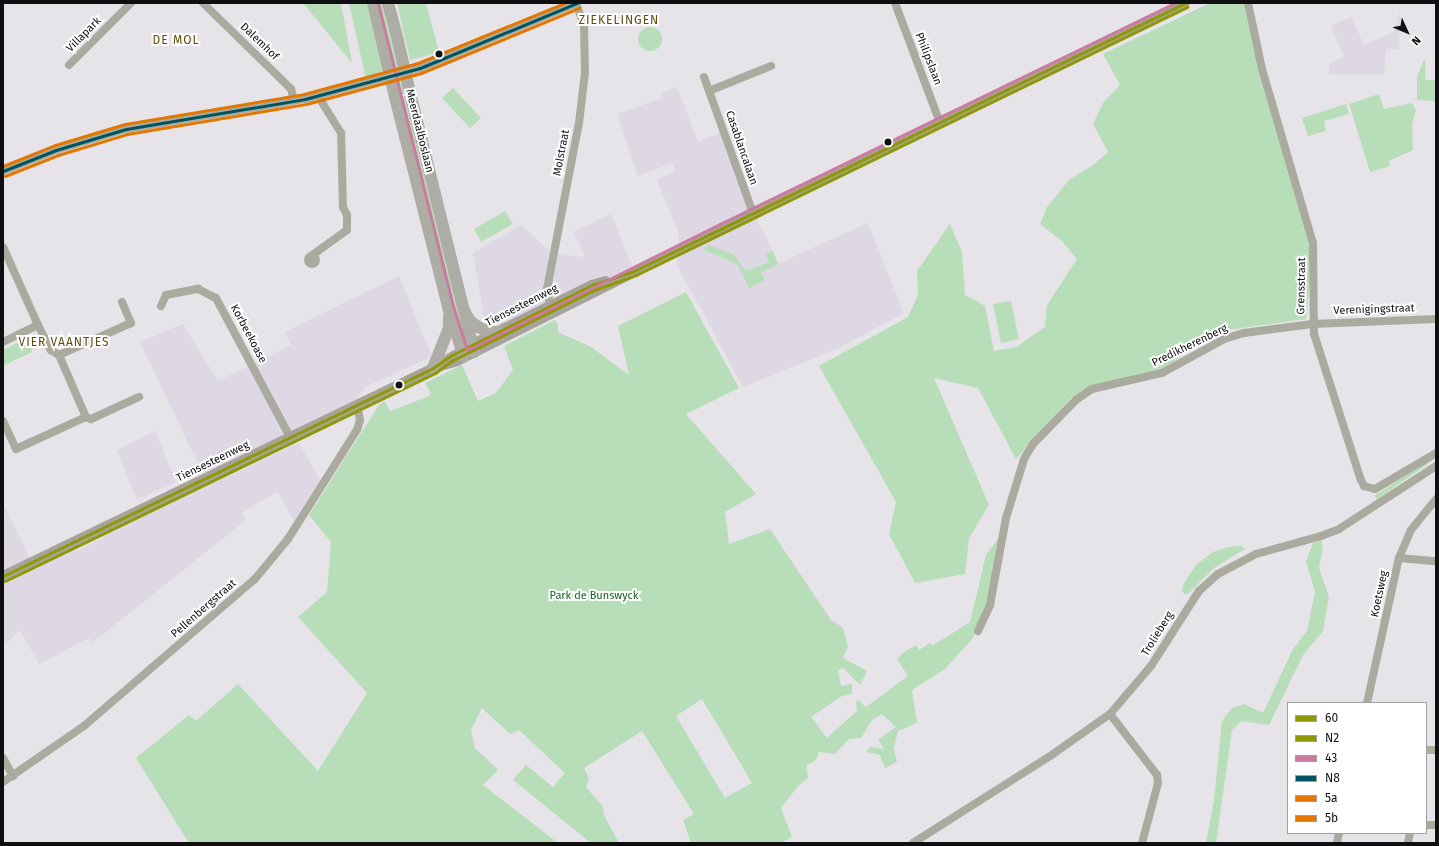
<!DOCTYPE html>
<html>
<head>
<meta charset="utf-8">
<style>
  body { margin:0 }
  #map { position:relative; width:1439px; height:846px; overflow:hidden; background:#e6e3e9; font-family:"Fira Sans",sans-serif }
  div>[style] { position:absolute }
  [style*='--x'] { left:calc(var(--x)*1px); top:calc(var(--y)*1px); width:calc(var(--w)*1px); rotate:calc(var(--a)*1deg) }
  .built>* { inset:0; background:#ded8e5 }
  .green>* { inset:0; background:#b7deb9 }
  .round { border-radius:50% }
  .minor>* { height:8px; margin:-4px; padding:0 4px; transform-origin:4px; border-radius:4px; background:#abaa9f }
  .minor>.ring { margin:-4px; padding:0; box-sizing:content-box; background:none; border:8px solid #abaa9f; border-radius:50% }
  .major>* { height:10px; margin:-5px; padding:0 5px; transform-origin:5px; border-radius:5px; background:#a6a39a }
  .highway>* { height:12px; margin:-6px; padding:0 6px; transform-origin:6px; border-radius:6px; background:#adaca5 }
  .highway-bridge>* { height:12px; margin:-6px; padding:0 6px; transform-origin:6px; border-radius:6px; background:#adaca5 }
  .bus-1>* { height:3px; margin:-1.5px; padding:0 1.5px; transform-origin:1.5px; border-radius:1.5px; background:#909805 }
  .bus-2>* { height:3px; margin:-1.5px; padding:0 1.5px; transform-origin:1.5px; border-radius:1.5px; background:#909805 }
  .bus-3>* { height:3px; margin:-1.5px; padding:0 1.5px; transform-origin:1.5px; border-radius:1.5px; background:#cd7aa1 }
  .bus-4>* { height:3px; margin:-1.5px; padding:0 1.5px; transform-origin:1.5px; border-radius:1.5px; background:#005460 }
  .bus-5>* { height:3px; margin:-1.5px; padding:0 1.5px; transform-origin:1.5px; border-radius:1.5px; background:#e47701 }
  .bus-6>* { height:3px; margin:-1.5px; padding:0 1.5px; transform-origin:1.5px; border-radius:1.5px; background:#e47701 }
  .dots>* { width:11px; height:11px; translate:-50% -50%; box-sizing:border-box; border:2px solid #fff; border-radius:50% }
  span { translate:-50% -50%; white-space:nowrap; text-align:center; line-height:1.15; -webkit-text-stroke:4px #fff; paint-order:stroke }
  .street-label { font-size:11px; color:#0f0e11 }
  .park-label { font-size:11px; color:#166120 }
  .neighbourhood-label { font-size:12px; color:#604a0d; letter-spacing:1px }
  .frame { position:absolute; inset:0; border:4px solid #0f0e11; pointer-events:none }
  .legend { position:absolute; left:1287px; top:702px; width:140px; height:132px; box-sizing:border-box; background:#fff; border:1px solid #9f9fa0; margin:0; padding:5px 7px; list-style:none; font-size:12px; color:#0f0e11 }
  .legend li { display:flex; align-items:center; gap:8px; height:20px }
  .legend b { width:20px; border:1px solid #9f9fa0 }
  .north { position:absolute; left:1387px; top:12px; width:40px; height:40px; -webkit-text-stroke:3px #fff; paint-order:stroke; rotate:134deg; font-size:11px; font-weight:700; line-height:16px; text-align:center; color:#0f0e11 }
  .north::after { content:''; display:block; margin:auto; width:14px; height:18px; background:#0f0e11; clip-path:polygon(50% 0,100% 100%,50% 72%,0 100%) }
</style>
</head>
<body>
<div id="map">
  <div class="built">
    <div style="clip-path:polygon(1400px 11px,1399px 49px,1386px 49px,1384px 75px,1329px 74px,1329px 64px,1344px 56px,1331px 26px,1351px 17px,1364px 45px,1394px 32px)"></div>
    <div style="clip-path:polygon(677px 87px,698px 142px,724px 131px,753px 213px,779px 263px,868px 223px,904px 313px,839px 348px,743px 387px,677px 265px,679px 234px,657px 180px,675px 171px,672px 163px,638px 176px,617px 114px,662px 98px,660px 93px)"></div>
    <div style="clip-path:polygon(611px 214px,634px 271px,496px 341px,483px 313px,473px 253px,521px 225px,552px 254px,585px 257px,574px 232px)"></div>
    <div style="clip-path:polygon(399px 276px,431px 354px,428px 358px,365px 387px,357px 398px,357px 405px,227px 468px,201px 470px,140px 342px,183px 324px,218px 381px,291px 345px,285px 332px)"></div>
    <div style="clip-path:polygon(155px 431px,176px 482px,137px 500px,117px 450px)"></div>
    <div style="clip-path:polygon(299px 443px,320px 480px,294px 522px,278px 492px,242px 512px,246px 520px,92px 643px,89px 638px,39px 664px,20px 630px,3px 646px,3px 504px,32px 562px,60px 549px,76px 551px,103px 538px,99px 530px,179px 491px,213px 483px)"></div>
  </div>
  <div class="green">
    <div style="clip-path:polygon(303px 3px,341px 3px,352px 63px)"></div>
    <div style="clip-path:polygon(349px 3px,367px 3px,383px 73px,366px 79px)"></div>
    <div style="clip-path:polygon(379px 3px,385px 3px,465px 334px,460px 336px)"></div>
    <div style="clip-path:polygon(397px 3px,426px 3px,439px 52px,410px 60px)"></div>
    <div style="clip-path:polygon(1210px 3px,1244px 3px,1263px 88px,1303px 216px,1309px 244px,1311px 271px,1306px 319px,1219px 331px,1164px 368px,1094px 386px,1072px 397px,1016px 459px,978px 388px,934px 378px,989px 505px,969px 538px,965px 574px,915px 583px,889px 534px,896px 502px,819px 366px,908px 317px,918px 295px,917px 271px,950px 224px,962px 252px,965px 295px,985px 306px,994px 351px,1016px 347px,1045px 327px,1047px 305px,1077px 259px,1062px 241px,1040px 224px,1047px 207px,1069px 180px,1093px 165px,1108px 152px,1093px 124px,1103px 103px,1120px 85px,1103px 54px)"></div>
    <div class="round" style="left:638px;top:27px;width:24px;height:24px"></div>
    <div style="clip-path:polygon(1425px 58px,1425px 80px,1436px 80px,1436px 101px,1417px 100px,1417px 76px)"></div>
    <div style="clip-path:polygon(453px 88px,481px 118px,470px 128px,442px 98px)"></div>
    <div style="clip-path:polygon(1379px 94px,1384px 109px,1412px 103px,1416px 110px,1412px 124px,1413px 150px,1389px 161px,1390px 166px,1370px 172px,1349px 104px)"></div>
    <div style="clip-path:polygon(1346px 104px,1349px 114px,1324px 121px,1326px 131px,1308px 136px,1302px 118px)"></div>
    <div style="clip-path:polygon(505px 211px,513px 224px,481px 242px,474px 229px)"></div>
    <div style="clip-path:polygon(709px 245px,733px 254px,746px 271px,769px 262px,766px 254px,772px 251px,778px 264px,749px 279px,761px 273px,765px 280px,749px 288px,737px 264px,706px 251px,704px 248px)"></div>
    <div style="clip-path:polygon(evenodd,686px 292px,739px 388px,686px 414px,756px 494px,725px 512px,729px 544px,770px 529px,831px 620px,843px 628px,848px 647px,843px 658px,867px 671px,860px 685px,843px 668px,838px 671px,841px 686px,852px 684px,852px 694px,842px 696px,811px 717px,827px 738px,857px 711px,856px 702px,859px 700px,866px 707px,908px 676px,897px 659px,903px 653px,916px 645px,919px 650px,930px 643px,932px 646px,970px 622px,986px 555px,1000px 536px,983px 620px,973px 638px,945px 669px,912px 690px,917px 723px,898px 731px,894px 748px,897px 762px,885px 768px,880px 755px,866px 752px,870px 747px,884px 749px,878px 740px,896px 727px,882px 714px,872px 720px,861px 738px,849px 739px,835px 754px,819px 752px,816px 760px,806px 766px,808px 778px,798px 786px,781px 808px,792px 837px,781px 843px,691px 843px,683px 820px,694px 814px,642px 731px,584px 768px,589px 779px,586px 787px,603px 807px,604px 815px,619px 843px,591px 843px,513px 780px,526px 765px,553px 787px,565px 773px,519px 730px,510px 734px,482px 708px,471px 730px,475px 748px,498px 770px,483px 785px,558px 843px,189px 843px,136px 758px,189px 715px,196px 721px,238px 684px,318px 771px,367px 693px,298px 617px,327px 592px,331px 542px,309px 515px,379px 405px,385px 401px,390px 411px,427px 397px,431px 394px,425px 383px,462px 365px,478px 401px,496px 393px,513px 370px,504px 346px,555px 320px,558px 324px,558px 332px,591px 347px,629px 375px,618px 326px,686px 292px,702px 699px,752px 783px,725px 798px,676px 716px,702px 699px)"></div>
    <div style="clip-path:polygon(1011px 301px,1019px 339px,1001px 343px,993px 304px)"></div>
    <div style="clip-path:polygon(33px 335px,38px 345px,31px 347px,32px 352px,3px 366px,3px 350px)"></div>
    <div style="clip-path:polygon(1436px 456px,1427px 465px,1377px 499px,1374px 496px)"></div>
    <div style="clip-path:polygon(1321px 540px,1323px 547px,1319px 568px,1329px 597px,1323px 631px,1303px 655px,1269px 725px,1241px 721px,1232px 730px,1216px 843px,1206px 843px,1214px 800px,1222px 721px,1232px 708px,1244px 704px,1263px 713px,1293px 649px,1307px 631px,1315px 592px,1306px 561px,1313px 543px)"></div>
    <div style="clip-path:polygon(1227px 547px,1241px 546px,1245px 549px,1214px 568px,1188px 594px,1184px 594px,1182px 590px,1184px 583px,1196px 565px,1213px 552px)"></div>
  </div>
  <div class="minor">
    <div style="--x:203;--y:3;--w:123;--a:44.3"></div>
    <div style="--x:291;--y:89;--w:11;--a:75"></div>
    <div style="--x:895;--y:3;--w:128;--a:69.4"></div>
    <div style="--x:1248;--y:3;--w:67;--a:78"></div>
    <div style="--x:1262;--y:69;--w:181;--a:73.7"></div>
    <div style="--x:1313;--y:243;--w:91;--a:89.4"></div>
    <div style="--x:1314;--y:334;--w:153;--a:72.2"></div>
    <div style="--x:1361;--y:480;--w:7;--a:63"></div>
    <div style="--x:1364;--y:486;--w:11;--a:15"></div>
    <div style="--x:1375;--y:489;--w:71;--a:-30.5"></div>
    <div style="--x:69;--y:65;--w:88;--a:-45"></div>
    <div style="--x:704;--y:77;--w:145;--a:70.2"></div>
    <div style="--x:709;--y:91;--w:67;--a:-22"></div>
    <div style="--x:3;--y:171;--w:57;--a:-21.6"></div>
    <div style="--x:56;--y:150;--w:73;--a:-16.7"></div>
    <div style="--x:126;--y:129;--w:181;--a:-9.5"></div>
    <div style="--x:305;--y:99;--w:119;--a:-15.1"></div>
    <div style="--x:420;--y:68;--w:170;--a:-22.5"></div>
    <div style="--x:3;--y:247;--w:85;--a:65.8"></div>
    <div style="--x:38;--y:325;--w:28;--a:63"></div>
    <div style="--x:51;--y:350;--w:9;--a:32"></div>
    <div class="ring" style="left:308px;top:256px;width:0;height:0"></div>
    <div style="--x:311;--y:256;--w:44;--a:-35.8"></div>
    <div style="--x:347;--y:230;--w:15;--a:-90"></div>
    <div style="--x:347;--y:215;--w:9;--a:-117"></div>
    <div style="--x:343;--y:207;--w:74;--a:-91.5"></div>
    <div style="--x:341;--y:133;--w:44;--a:-121.9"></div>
    <div style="--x:122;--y:302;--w:23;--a:67"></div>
    <div style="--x:131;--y:323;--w:79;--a:156"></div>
    <div style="--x:59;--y:355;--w:68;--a:66.5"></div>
    <div style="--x:86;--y:417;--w:5;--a:22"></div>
    <div style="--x:91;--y:419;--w:53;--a:-24.6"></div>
    <div style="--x:550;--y:305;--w:16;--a:-101"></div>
    <div style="--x:547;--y:289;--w:169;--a:-79.1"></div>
    <div style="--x:579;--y:123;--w:50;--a:-83.2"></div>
    <div style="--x:585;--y:73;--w:47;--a:-91.2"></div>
    <div style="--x:584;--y:26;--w:24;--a:-109"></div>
    <div style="--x:161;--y:306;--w:12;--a:-66"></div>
    <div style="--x:166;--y:295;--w:33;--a:-11"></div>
    <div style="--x:198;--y:289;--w:20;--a:27"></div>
    <div style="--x:216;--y:298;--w:157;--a:62"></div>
    <div style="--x:3;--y:342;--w:39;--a:-26"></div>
    <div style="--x:3;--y:421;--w:31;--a:65"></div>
    <div style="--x:16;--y:449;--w:77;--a:-24.6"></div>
    <div style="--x:1399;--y:558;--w:37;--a:5"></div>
    <div style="--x:978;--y:631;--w:29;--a:-65"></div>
    <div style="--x:990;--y:605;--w:88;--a:-79.6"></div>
    <div style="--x:1006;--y:518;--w:62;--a:-73"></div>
    <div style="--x:1024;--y:459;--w:17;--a:-59"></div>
    <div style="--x:1033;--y:444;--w:62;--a:-45.7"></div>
    <div style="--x:1076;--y:400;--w:19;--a:-35"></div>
    <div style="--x:1092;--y:389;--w:72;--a:-12.9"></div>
    <div style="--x:1162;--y:373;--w:71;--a:-28.7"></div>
    <div style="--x:1224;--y:339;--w:21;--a:-17"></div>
    <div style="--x:1244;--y:333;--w:69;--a:-7.5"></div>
    <div style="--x:1312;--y:324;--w:124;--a:-2.3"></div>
    <div style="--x:1367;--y:703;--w:148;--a:-77.6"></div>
    <div style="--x:1399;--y:558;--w:30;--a:-67"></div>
    <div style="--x:1411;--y:530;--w:40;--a:-51"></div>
    <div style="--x:1110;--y:714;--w:77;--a:52.4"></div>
    <div style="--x:1157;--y:775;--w:8;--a:83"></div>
    <div style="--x:1158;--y:783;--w:62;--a:104.9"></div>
    <div style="--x:1426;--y:750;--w:10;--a:0"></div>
    <div style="--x:3;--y:758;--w:21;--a:61"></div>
    <div style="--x:3;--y:782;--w:98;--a:-34.7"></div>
    <div style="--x:84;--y:726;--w:225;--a:-40.7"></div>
    <div style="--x:255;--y:579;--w:52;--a:-50.5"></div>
    <div style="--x:288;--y:539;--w:129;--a:-57.7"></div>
    <div style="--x:357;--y:430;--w:10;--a:-73"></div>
    <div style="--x:360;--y:420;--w:15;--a:-101"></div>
    <div style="--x:1426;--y:825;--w:10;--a:0"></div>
    <div style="--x:913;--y:843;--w:166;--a:-32.4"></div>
    <div style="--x:1053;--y:754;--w:70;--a:-35.1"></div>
    <div style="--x:1110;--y:714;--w:63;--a:-49.5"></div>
    <div style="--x:1151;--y:666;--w:89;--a:-57.4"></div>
    <div style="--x:1199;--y:591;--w:25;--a:-42"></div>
    <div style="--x:1218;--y:574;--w:43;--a:-27.8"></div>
    <div style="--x:1256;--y:554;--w:67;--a:-15.5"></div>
    <div style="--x:1321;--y:536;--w:19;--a:-21"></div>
    <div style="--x:1339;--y:529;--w:116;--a:-33"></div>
    <div style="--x:1337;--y:843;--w:10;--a:-79"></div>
    <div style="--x:1408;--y:843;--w:10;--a:-79"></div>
  </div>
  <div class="major">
    <div style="--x:433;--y:368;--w:25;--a:-16"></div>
    <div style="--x:457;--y:361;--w:303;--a:-26.6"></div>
    <div style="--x:728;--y:225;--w:508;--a:-25.91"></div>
    <div style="--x:3;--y:576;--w:478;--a:-25.8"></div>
    <div style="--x:433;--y:368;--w:53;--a:-30.4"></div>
    <div style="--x:479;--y:341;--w:126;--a:-26.4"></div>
    <div style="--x:592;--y:285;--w:14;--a:-17"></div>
  </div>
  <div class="highway">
    <div style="--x:373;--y:3;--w:44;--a:76.9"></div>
    <div style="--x:388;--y:3;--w:39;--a:75"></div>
    <div style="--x:410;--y:93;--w:267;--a:76.1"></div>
    <div style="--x:395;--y:97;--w:217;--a:75.8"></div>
    <div style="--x:448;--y:307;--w:52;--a:72.3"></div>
    <div style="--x:465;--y:312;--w:9;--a:63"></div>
    <div style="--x:469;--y:320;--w:11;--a:38"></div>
    <div style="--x:478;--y:327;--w:13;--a:23"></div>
    <div style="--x:490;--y:332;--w:8;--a:0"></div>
    <div style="--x:433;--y:368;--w:43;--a:-68.2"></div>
    <div style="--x:449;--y:328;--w:12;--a:-90"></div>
  </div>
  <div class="highway-bridge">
    <div style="--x:398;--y:41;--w:53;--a:77"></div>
    <div style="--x:383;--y:46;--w:52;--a:76.8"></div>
  </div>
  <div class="bus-1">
    <div style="--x:3;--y:576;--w:478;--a:-25.8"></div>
    <div style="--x:433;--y:368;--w:21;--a:-35"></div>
    <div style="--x:450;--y:356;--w:159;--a:-26.6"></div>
    <div style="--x:592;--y:285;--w:44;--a:-18.4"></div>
    <div style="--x:634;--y:271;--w:613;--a:-25.94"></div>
  </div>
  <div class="bus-2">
    <div style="--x:5;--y:581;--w:478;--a:-25.8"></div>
    <div style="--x:435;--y:373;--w:22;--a:-36"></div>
    <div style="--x:453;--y:360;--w:157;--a:-26.4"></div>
    <div style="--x:594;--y:290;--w:45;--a:-19.7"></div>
    <div style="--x:636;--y:275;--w:613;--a:-25.94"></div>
  </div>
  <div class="bus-3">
    <div style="--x:378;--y:3;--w:312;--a:76.1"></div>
    <div style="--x:453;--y:306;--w:46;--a:72.3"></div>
    <div style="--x:467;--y:350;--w:289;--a:-26.5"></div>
    <div style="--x:726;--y:221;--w:498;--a:-25.9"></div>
  </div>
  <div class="bus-4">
    <div style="--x:3;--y:171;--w:57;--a:-21.6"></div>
    <div style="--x:56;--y:150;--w:73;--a:-16.7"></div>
    <div style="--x:126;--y:129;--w:181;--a:-9.5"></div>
    <div style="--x:305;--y:99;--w:119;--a:-15.1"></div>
    <div style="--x:420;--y:68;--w:170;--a:-22.5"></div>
  </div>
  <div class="bus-5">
    <div style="--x:5;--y:176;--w:57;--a:-21.6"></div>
    <div style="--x:58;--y:155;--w:72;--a:-16.9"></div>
    <div style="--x:127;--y:134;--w:181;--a:-9.5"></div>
    <div style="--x:306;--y:104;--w:119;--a:-15.1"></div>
    <div style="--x:421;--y:73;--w:171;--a:-22.4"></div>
  </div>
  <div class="bus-6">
    <div style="--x:3;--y:166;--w:56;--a:-22"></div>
    <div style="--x:55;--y:145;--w:73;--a:-16.7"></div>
    <div style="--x:125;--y:124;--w:181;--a:-9.5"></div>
    <div style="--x:304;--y:94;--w:118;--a:-15.2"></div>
    <div style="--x:418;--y:63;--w:158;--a:-22.3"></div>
  </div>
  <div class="dots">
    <div style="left:439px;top:54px;background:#0f0e11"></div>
    <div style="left:888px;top:142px;background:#0f0e11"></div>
    <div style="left:399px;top:385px;background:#0f0e11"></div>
  </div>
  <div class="street-label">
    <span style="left:84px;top:35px;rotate:-45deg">Villapark</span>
    <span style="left:259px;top:42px;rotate:44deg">Dalemhof</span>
    <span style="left:928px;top:59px;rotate:69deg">Philipslaan</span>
    <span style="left:419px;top:131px;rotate:76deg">Meerdaalboslaan</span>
    <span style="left:741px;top:148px;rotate:71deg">Casablancalaan</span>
    <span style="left:562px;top:153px;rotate:-79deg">Molstraat</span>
    <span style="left:1302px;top:286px;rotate:-89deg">Grensstraat</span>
    <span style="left:522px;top:306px;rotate:-27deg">Tiensesteenweg</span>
    <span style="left:1374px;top:310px;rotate:-2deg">Verenigingstraat</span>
    <span style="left:248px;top:334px;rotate:62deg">Korbeekoase</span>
    <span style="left:1190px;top:346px;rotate:-26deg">Predikherenberg</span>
    <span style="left:213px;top:462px;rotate:-26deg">Tiensesteenweg</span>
    <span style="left:1380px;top:594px;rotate:-78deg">Koetsweg</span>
    <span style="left:204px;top:609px;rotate:-41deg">Pellenbergstraat</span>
    <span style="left:1158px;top:634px;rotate:-58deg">Trolieberg</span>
  </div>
  <div class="park-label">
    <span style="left:594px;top:596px">Park de Bunswyck</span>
  </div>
  <div class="neighbourhood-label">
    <span style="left:619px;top:21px">ZIEKELINGEN</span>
    <span style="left:176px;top:41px">DE MOL</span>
    <span style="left:64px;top:343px">VIER VAANTJES</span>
  </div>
  <div class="frame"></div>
  <ul class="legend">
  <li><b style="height:5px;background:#909805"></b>60</li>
  <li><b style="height:5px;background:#909805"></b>N2</li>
  <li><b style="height:5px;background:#cd7aa1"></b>43</li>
  <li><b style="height:5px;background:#005460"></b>N8</li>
  <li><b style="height:5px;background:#e47701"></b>5a</li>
  <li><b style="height:5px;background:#e47701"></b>5b</li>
  </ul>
  <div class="north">N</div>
</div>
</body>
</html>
